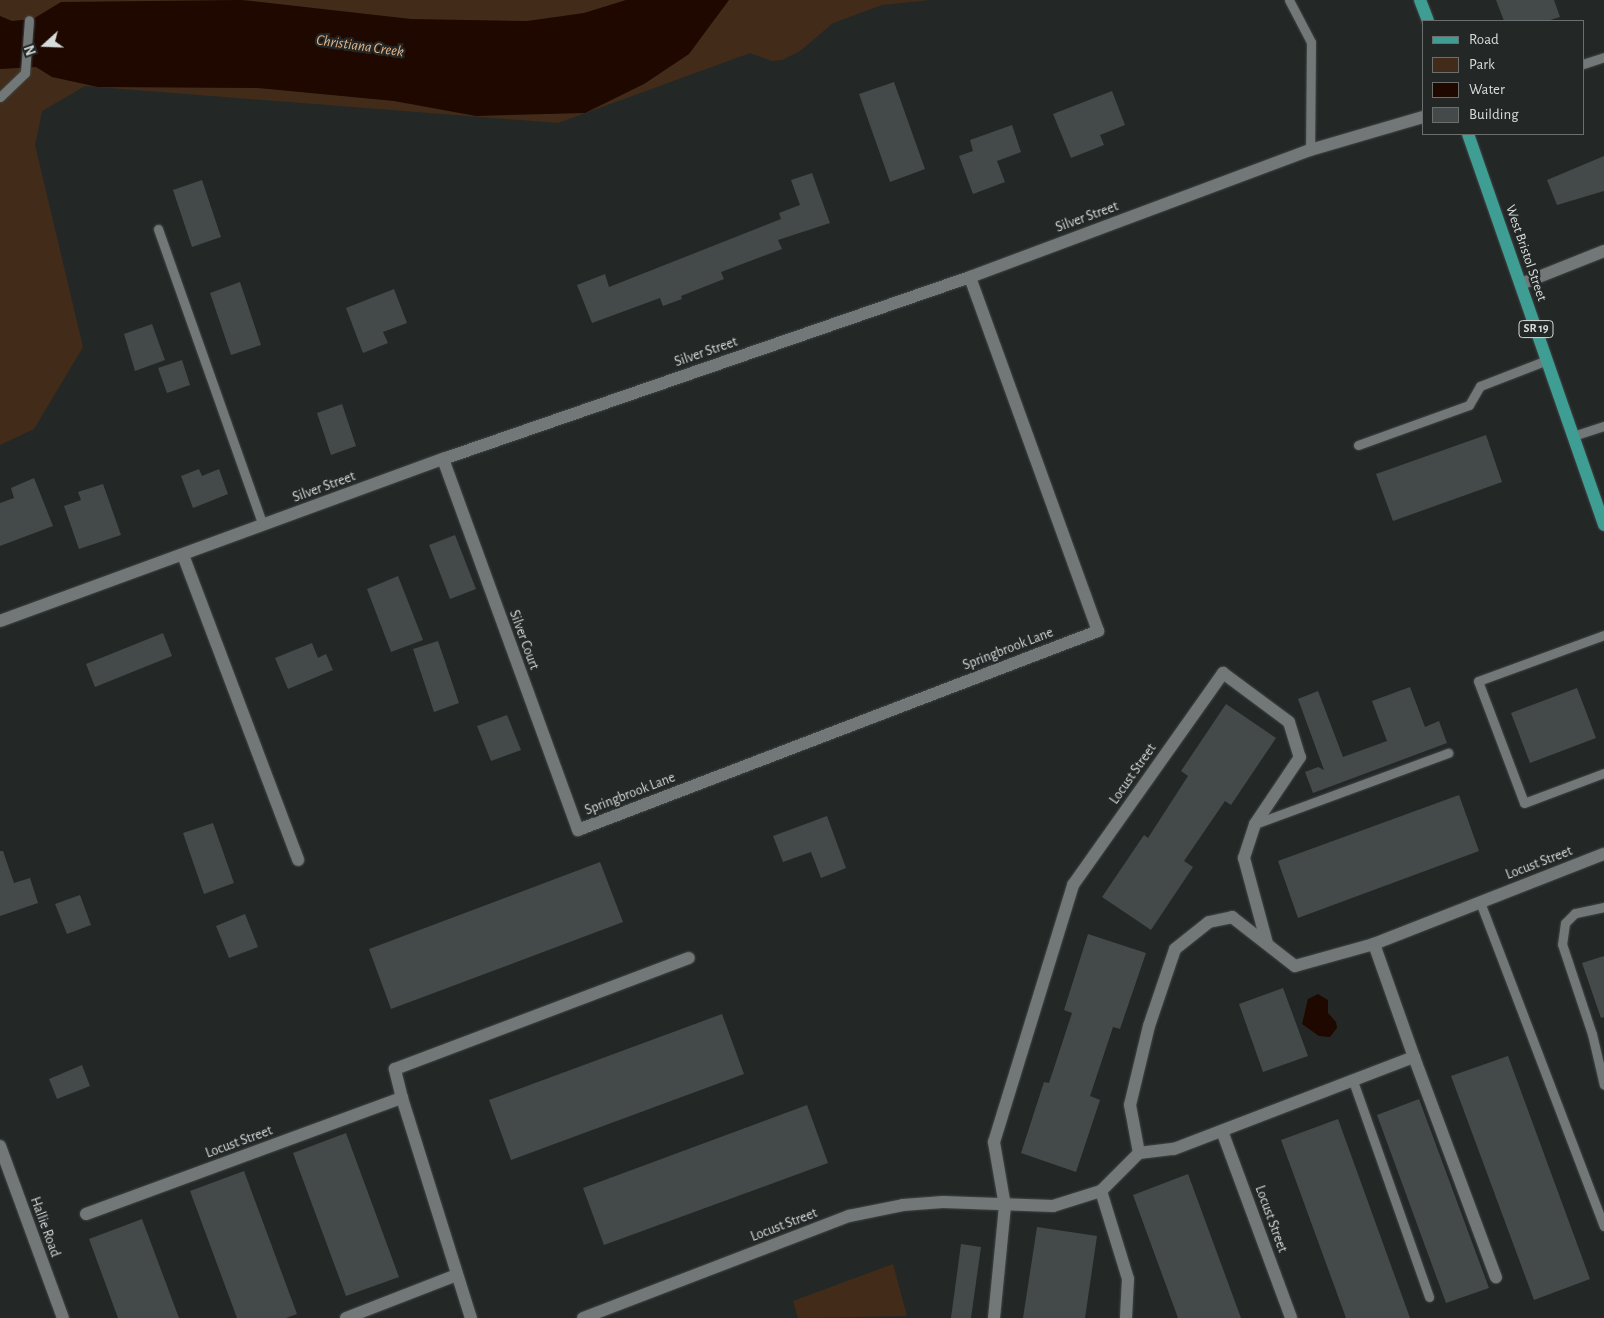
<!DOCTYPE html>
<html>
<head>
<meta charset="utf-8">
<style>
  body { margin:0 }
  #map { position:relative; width:1604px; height:1318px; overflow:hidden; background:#232827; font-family:"Alegreya Sans",sans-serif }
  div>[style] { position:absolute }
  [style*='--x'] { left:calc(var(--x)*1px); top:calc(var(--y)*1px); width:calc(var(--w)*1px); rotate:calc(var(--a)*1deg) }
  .green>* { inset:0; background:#422c19 }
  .water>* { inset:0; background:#1e0800 }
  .building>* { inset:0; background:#444a49 }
  .roads { filter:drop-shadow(0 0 1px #414645) drop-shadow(0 0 1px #414645) }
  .service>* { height:9px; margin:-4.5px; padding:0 4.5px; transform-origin:4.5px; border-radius:4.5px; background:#727877 }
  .minor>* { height:12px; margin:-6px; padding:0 6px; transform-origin:6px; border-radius:6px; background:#727877 }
  .primary>* { height:12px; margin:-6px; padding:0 6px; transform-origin:6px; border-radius:6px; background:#3f9e94 }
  span { translate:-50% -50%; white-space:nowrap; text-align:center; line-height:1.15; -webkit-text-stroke:4.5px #232827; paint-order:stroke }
  .shield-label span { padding:1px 4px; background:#232827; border:1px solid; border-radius:4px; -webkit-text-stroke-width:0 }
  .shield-label { font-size:12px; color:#d7dbda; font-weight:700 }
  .street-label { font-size:14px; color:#d7dbda }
  .water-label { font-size:15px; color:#e7b48a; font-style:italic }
  .legend { position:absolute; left:1422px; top:20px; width:162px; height:115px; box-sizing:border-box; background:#232827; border:1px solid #6b706f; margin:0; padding:6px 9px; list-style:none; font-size:15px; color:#d7dbda }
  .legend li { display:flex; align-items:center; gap:10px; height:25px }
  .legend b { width:25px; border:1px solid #6b706f }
  .north { position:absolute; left:20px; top:20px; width:50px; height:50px; -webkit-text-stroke:4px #232827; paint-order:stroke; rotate:250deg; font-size:14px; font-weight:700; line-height:20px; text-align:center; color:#d7dbda }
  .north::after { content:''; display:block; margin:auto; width:18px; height:22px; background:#d7dbda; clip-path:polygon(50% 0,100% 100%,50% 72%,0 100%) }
</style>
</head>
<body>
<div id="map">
  <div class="green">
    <div style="clip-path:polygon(0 0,930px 0,882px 5px,833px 23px,800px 51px,782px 60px,772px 61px,750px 53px,558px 123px,85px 86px,42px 111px,35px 145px,83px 347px,34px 429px,0 445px)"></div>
    <div style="clip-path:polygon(893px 1264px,907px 1316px,798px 1318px,793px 1301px)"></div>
  </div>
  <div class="water">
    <div style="clip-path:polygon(242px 0,411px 19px,527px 21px,584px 13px,626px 0,729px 0,689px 54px,644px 84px,585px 113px,476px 116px,394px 101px,258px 88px,98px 87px,52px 77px,36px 67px,0 69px,0 16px,12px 21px,33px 19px,61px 2px)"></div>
    <div style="clip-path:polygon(1318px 994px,1328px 1000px,1328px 1013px,1336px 1022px,1337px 1028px,1330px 1037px,1319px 1036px,1302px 1024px,1308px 999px)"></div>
  </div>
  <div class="building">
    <div style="clip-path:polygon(1496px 0,1554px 0,1560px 17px,1547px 21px,1504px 21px)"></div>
    <div style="clip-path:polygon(894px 82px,925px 169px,890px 182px,859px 94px)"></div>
    <div style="clip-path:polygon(1112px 91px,1125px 125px,1100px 135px,1104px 145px,1071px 158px,1053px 114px)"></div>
    <div style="clip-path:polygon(1012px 125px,1021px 152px,997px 161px,1005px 182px,973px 194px,959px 156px,973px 151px,970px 140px)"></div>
    <div style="clip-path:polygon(1604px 156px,1604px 191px,1557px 205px,1547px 180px)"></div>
    <div style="clip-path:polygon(812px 173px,830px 223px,778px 240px,782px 249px,721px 272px,724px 279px,681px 296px,682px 299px,663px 306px,660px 298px,592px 323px,577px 285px,605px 274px,609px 287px,781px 219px,779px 213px,800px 205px,791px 180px)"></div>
    <div style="clip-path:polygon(202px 180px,221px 237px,192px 247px,173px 190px)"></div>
    <div style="clip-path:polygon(240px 282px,261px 345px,231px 355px,210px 293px)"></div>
    <div style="clip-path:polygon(394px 289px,407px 323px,383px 332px,388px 343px,363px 353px,346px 308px)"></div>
    <div style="clip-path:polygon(152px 324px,165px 360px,135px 371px,124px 334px)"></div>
    <div style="clip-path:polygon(182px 360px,190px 385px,167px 393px,158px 368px)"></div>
    <div style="clip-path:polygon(342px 404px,356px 446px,331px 455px,317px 413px)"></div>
    <div style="clip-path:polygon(1486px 435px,1502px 482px,1393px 521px,1376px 474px)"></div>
    <div style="clip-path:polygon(199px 469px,202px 476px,219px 469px,228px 494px,193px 508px,181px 476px)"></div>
    <div style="clip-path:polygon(34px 478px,53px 526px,0 546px,0 503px,14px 498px,11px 488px)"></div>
    <div style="clip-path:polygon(103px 484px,121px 535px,79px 549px,64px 506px,81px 500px,78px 492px)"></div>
    <div style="clip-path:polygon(455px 535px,476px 589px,450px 599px,429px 545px)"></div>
    <div style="clip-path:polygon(398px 576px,423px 640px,391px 652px,367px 589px)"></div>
    <div style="clip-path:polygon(163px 633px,172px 656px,95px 687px,86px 664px)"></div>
    <div style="clip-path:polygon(438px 641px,459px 703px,434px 712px,413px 649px)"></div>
    <div style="clip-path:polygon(312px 643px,318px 658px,326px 654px,333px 670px,288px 689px,275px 658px)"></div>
    <div style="clip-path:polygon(1410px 687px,1425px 727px,1439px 721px,1447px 743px,1313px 793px,1305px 772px,1318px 767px,1324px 770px,1298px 699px,1318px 691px,1343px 757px,1387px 741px,1372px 701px)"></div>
    <div style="clip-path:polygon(1577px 688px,1596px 738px,1530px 763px,1511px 713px)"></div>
    <div style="clip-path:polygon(1226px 704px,1276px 738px,1231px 805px,1225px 801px,1184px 861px,1193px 867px,1151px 930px,1102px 897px,1144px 835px,1148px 838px,1188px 776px,1181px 771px)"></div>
    <div style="clip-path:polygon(507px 715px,521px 750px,491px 761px,477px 726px)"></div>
    <div style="clip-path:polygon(1459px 795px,1479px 851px,1298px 918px,1278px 861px)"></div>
    <div style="clip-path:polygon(827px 816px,846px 868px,821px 878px,811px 852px,783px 862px,773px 836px)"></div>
    <div style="clip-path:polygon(213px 823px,234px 883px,204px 894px,183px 833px)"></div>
    <div style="clip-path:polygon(0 851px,3px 851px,14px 883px,30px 878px,38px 903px,0 916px)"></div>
    <div style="clip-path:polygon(600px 862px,623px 922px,391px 1009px,369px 949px)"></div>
    <div style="clip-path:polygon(80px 895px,91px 925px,67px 934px,55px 904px)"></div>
    <div style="clip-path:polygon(245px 914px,258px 947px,229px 958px,216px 926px)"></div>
    <div style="clip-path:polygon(1088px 934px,1146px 953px,1120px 1029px,1113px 1027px,1090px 1096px,1100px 1100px,1076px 1172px,1021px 1153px,1044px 1082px,1049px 1083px,1072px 1013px,1064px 1010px)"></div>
    <div style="clip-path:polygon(1604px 956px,1604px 1017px,1601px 1018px,1582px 963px)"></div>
    <div style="clip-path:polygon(1283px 988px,1308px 1056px,1263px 1072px,1239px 1004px)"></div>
    <div style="clip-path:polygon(722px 1014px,744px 1074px,511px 1160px,489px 1100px)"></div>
    <div style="clip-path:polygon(1508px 1056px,1590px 1279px,1534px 1300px,1451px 1076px)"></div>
    <div style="clip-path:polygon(82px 1065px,90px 1086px,57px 1099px,49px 1079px)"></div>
    <div style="clip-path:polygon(1419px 1099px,1489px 1288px,1446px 1303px,1377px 1115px)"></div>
    <div style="clip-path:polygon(807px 1105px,828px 1163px,604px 1245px,583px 1188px)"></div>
    <div style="clip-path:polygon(1338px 1119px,1410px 1318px,1346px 1318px,1281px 1140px)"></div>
    <div style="clip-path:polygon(346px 1133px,399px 1277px,346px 1296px,293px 1153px)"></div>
    <div style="clip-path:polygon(244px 1171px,297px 1314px,286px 1318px,237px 1318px,190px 1191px)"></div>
    <div style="clip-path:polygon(1188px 1174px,1241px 1318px,1178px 1318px,1133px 1195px)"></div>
    <div style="clip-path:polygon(142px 1219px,179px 1318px,118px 1318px,89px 1239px)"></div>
    <div style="clip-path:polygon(1037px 1227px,1097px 1236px,1085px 1318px,1023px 1318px)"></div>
    <div style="clip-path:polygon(961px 1244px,981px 1247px,971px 1318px,951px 1318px)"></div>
  </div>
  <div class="roads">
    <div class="service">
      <div style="--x:1289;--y:0;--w:47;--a:62.4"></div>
      <div style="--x:1311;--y:42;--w:108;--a:90.5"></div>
      <div style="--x:1583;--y:64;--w:22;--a:-18"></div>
      <div style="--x:0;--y:97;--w:35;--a:-44"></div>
      <div style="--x:25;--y:73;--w:53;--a:-85.7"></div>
      <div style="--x:158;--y:229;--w:314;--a:70.5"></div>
      <div style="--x:1573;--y:436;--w:33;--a:-18"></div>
      <div style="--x:1358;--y:445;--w:118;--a:-19.8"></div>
      <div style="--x:1469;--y:405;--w:22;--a:-60"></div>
      <div style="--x:1480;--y:386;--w:72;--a:-21.2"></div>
      <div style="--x:1604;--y:635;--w:134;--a:159.9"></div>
      <div style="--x:1478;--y:681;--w:130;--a:69.3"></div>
      <div style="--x:1524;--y:803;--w:85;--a:-20.6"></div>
      <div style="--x:1255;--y:824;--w:206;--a:-20.2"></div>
      <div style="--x:1480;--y:902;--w:347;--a:69.1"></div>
      <div style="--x:1604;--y:907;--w:30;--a:168"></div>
      <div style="--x:1575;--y:913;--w:14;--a:135"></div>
      <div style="--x:1565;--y:923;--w:21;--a:98"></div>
      <div style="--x:1562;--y:944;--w:95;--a:71.6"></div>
      <div style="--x:1592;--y:1034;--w:52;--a:76.8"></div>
      <div style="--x:1353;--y:1081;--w:229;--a:70.6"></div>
    </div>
    <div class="minor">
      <div style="--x:1521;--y:284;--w:89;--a:-21.7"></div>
      <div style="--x:443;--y:459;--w:395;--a:70"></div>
      <div style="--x:578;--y:830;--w:557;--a:-20.94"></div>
      <div style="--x:1098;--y:631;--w:376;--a:-109.9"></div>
      <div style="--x:183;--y:555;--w:326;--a:69.3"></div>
      <div style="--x:0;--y:621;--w:472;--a:-20.1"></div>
      <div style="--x:443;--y:459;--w:558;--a:-19.05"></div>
      <div style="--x:970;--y:277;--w:363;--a:-20.5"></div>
      <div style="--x:1310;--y:150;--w:118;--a:-16.3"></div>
      <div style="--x:1414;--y:1057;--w:235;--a:69.6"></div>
      <div style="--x:402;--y:1098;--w:231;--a:72.6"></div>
      <div style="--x:1222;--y:1131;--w:199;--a:69.7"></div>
      <div style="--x:0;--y:1146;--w:183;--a:69.9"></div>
      <div style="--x:1139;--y:1153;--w:49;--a:-100.6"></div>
      <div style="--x:1130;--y:1105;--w:81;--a:-76.5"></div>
      <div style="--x:1149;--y:1026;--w:81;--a:-71.3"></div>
      <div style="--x:1175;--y:949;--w:43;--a:-38.5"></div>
      <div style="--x:1209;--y:922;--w:24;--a:-12"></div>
      <div style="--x:1232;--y:917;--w:80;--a:37.9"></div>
      <div style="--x:1295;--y:966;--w:82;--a:-15.6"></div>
      <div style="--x:1101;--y:1191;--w:92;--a:72.9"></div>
      <div style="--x:1128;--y:1279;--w:39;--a:93"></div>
      <div style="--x:86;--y:1214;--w:337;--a:-20.2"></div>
      <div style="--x:402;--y:1098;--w:30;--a:-104"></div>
      <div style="--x:395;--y:1069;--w:314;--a:-20.7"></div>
      <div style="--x:346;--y:1318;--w:119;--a:-21.2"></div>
      <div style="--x:583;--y:1318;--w:285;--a:-21"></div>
      <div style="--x:849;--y:1216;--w:55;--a:-11.5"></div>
      <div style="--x:903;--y:1205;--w:40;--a:-4.3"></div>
      <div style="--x:943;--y:1202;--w:110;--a:2.1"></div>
      <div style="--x:1053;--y:1206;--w:50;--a:-17.4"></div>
      <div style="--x:1101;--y:1191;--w:54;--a:-45"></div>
      <div style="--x:1139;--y:1153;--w:35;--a:-7"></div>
      <div style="--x:1174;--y:1149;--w:257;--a:-21"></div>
      <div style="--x:1414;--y:1057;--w:120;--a:-109.5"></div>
      <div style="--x:1374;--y:944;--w:247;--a:-21.4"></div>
      <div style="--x:994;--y:1318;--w:113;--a:-84.4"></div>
      <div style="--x:1005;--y:1206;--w:65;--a:-99.8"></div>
      <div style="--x:994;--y:1142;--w:269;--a:-72.9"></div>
      <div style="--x:1073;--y:885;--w:260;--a:-54.7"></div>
      <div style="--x:1223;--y:673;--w:82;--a:36.6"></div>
      <div style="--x:1289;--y:722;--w:37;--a:73"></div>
      <div style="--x:1300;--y:757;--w:81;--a:123.9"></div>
      <div style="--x:1255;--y:824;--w:36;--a:108"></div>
      <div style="--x:1244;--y:858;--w:88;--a:74.9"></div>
    </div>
    <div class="primary">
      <div style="--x:1420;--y:0;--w:22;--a:69"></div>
      <div style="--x:1468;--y:134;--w:414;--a:70.8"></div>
    </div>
  </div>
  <div class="shield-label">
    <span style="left:1536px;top:329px">SR 19</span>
  </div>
  <div class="street-label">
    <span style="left:1087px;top:217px;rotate:-20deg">Silver Street</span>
    <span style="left:1526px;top:253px;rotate:71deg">West Bristol Street</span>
    <span style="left:706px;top:352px;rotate:-19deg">Silver Street</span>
    <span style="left:324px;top:487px;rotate:-20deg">Silver Street</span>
    <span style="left:524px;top:640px;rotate:70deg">Silver Court</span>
    <span style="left:1008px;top:649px;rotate:-21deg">Springbrook Lane</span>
    <span style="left:1133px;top:774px;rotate:-55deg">Locust Street</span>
    <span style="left:630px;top:794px;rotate:-21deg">Springbrook Lane</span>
    <span style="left:1539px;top:863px;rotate:-21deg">Locust Street</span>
    <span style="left:239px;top:1142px;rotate:-20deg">Locust Street</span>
    <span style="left:1271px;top:1219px;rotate:70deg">Locust Street</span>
    <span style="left:784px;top:1225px;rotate:-21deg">Locust Street</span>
    <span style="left:45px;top:1227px;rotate:70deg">Hallie Road</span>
  </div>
  <div class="water-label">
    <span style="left:360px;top:46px;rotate:8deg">Christiana Creek</span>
  </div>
  <ul class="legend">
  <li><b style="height:6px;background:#3f9e94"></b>Road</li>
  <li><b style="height:14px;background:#422c19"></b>Park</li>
  <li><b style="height:14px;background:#1e0800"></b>Water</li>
  <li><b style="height:14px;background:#444a49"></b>Building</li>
  </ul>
  <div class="north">N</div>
</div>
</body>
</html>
